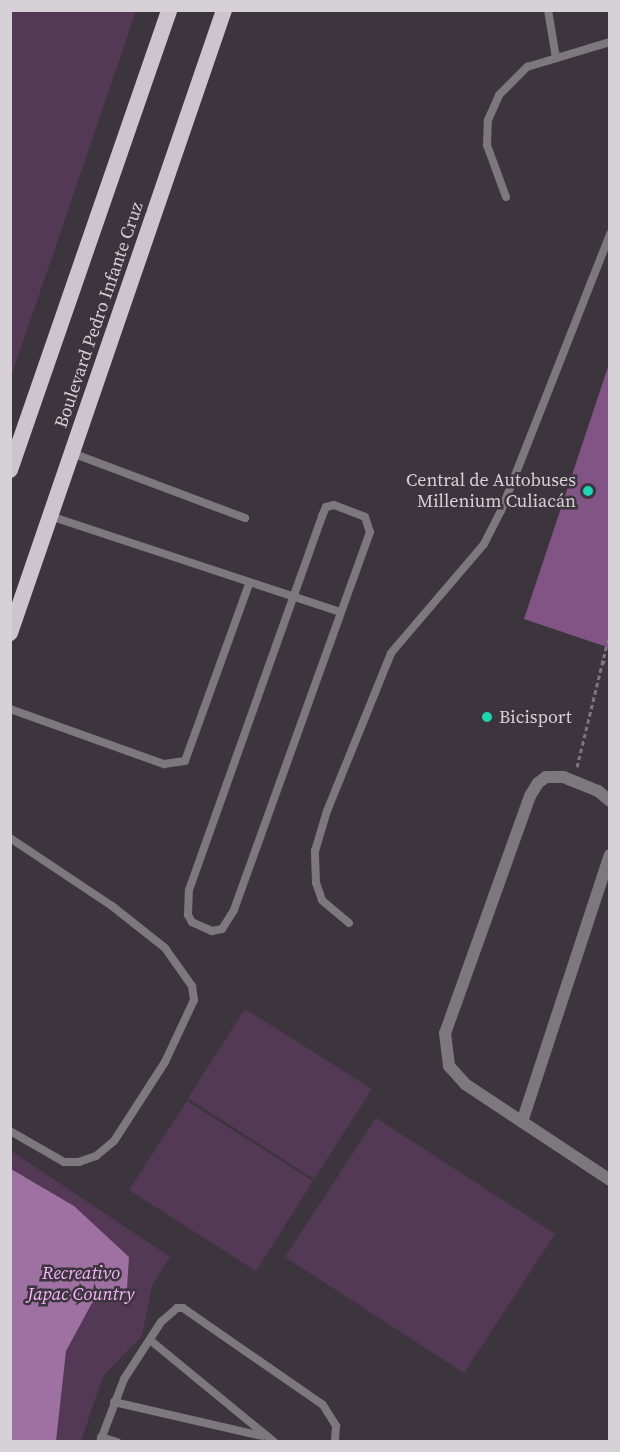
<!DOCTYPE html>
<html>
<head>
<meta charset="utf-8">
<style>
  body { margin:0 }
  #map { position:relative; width:620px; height:1452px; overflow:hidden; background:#3d353d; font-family:"Source Serif 4",serif }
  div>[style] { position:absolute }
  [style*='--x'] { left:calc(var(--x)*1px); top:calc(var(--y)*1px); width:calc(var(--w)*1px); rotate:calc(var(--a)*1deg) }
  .green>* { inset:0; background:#533955 }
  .water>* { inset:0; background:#9f70a2 }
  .building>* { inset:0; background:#815485 }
  .path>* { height:3px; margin-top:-1.5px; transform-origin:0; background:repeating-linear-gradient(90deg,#7c757c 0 4.5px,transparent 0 7.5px) }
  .service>* { height:8px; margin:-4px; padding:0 4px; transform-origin:4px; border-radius:4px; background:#7c787d }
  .minor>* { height:12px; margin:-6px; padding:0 6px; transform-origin:6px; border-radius:6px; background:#7c787d }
  .trunk>* { height:16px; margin:-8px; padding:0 8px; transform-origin:8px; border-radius:8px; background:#cec4ce }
  .dots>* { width:16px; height:16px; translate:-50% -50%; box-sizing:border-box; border:3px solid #3d353d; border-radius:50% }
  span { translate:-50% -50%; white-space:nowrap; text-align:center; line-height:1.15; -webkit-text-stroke:5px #3d353d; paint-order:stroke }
  .street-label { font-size:18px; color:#d6d1d6 }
  .poi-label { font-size:18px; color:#d6d1d6 }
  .right { translate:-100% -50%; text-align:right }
  .left { translate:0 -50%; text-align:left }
  .park-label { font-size:18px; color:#f8b4fd; font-style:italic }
  .frame { position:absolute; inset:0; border:12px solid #d6d1d6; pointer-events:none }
</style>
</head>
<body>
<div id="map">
  <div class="green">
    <div style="clip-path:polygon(11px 10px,136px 11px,11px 377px,10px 11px)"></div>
    <div style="clip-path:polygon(245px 1009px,372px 1089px,314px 1179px,188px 1098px)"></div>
    <div style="clip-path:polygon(187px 1101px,313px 1181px,256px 1271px,129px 1190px)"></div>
    <div style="clip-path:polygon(376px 1118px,555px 1234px,464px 1373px,285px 1257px)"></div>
    <div style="clip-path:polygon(10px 1150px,170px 1257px,152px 1285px,142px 1336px,103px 1376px,81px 1441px,11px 1441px)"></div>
  </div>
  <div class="water">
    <div style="clip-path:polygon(11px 1169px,74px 1206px,129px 1257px,127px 1288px,92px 1303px,66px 1351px,56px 1441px,11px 1441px)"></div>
  </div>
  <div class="building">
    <div style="clip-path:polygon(609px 364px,610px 364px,610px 648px,524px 619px)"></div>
  </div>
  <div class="path">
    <div style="--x:601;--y:661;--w:9;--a:18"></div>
    <div style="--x:577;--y:767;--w:139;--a:-76.3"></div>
  </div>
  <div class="service">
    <div style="--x:548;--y:10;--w:49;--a:80.5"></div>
    <div style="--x:506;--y:197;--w:55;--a:-110.1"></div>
    <div style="--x:487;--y:145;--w:25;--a:-88"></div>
    <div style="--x:488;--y:120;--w:27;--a:-66"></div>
    <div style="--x:499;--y:95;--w:40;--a:-45"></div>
    <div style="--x:527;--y:67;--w:87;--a:-16.8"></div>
    <div style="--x:72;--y:453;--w:185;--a:20.6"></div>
    <div style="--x:334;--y:505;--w:33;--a:21"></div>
    <div style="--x:365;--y:517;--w:16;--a:72"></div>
    <div style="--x:370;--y:532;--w:402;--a:109.8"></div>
    <div style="--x:234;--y:910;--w:22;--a:122"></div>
    <div style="--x:222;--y:929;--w:10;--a:169"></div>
    <div style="--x:212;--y:931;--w:22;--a:-156"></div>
    <div style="--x:192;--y:922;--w:8;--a:-120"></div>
    <div style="--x:188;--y:915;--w:25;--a:-88"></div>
    <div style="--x:189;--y:890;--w:397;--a:-70.4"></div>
    <div style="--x:322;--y:516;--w:10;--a:-66"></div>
    <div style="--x:326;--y:507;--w:8;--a:-14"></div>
    <div style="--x:50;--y:516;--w:305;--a:18.3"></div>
    <div style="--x:10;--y:709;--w:164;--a:19.7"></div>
    <div style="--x:164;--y:764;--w:21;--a:-8"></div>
    <div style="--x:185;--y:761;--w:188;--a:-70.1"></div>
    <div style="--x:10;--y:838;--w:123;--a:33.7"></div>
    <div style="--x:112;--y:906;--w:68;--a:38.4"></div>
    <div style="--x:165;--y:948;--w:47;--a:54.6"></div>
    <div style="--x:192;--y:986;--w:14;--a:82"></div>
    <div style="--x:194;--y:1000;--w:68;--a:115.1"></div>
    <div style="--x:165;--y:1062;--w:94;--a:122.8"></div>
    <div style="--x:114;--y:1141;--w:23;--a:140"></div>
    <div style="--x:96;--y:1156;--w:18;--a:161"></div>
    <div style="--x:79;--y:1162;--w:15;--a:180"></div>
    <div style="--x:64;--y:1162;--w:62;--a:-150.1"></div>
    <div style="--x:349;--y:923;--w:35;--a:-140"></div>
    <div style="--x:322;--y:900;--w:18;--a:-109"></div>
    <div style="--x:316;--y:883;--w:32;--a:-92"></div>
    <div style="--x:315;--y:851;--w:42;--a:-73.3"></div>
    <div style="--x:327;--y:811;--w:170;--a:-67.9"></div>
    <div style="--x:391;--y:653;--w:143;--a:-49.5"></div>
    <div style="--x:484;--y:544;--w:37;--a:-63"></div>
    <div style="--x:501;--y:511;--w:298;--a:-68.5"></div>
    <div style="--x:150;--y:1340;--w:161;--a:39.4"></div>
    <div style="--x:114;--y:1402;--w:152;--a:12.9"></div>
    <div style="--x:101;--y:1437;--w:17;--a:17"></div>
    <div style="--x:100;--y:1442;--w:67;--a:-69.1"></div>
    <div style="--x:124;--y:1379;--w:68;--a:-57"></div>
    <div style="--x:161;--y:1322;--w:21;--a:-41"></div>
    <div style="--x:177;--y:1308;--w:6;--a:0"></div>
    <div style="--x:183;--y:1308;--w:170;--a:34.7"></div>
    <div style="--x:323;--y:1405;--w:25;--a:58"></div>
    <div style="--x:336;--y:1426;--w:16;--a:94"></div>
  </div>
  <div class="minor">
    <div style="--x:610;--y:801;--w:16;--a:-140"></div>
    <div style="--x:598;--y:791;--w:37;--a:-158"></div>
    <div style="--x:564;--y:777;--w:18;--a:180"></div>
    <div style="--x:546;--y:777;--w:10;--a:143"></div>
    <div style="--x:538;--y:783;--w:15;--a:122"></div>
    <div style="--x:530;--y:796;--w:252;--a:109.7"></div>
    <div style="--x:445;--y:1033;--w:33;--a:83"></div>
    <div style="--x:449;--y:1066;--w:24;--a:48"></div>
    <div style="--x:465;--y:1084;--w:174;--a:33.5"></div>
    <div style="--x:522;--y:1122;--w:281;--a:-71.8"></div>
  </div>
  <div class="trunk">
    <div style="--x:10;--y:470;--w:487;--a:-70.9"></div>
    <div style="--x:10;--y:633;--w:659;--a:-71.04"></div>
  </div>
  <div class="dots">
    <div style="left:588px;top:491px;background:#1dd5b1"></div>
    <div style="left:487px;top:717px;background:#1dd5b1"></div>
  </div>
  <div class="street-label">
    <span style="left:99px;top:315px;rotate:-71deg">Boulevard Pedro Infante Cruz</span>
  </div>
  <div class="poi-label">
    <span class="right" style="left:576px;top:491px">Central de Autobuses<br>Millenium Culiacán</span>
    <span class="left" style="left:499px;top:717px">Bicisport</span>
  </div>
  <div class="park-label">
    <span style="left:81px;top:1284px">Recreativo<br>Japac Country</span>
  </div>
  <div class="frame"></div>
</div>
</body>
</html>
